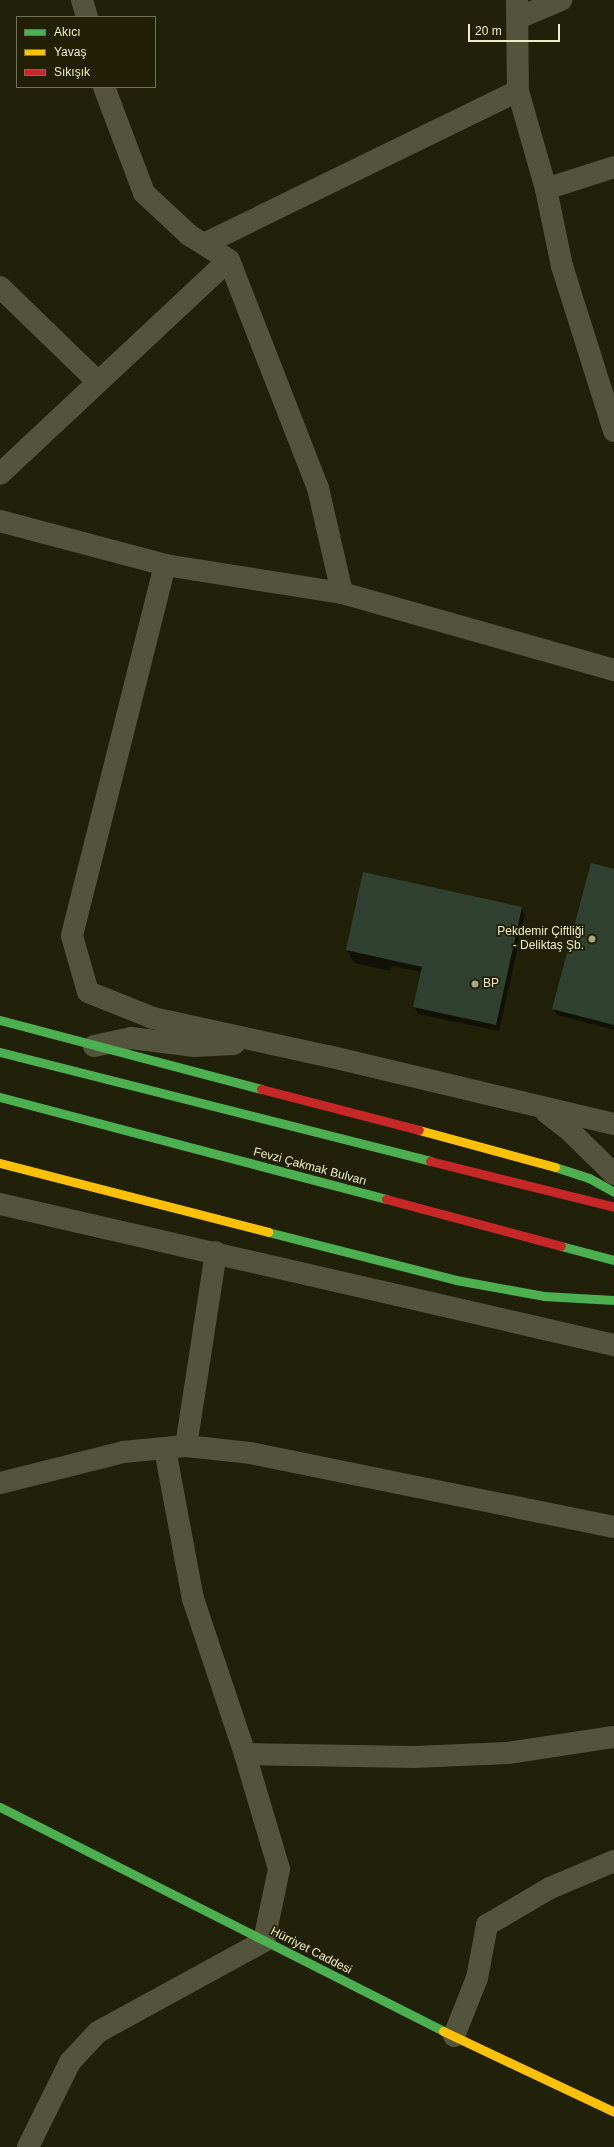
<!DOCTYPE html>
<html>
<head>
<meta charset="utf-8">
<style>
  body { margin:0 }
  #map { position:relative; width:614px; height:2147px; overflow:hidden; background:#21210a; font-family:Arial,sans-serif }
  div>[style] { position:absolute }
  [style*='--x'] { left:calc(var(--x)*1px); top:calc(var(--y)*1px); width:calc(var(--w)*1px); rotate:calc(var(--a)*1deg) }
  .shadow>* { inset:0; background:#0007 }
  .building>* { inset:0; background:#314131 }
  .street>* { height:22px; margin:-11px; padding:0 11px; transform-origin:11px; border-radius:11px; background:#54543d }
  .fast>* { height:9px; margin:-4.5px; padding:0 4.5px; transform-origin:4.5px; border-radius:4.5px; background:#4caf50 }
  .slow>* { height:9px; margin:-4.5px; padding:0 4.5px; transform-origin:4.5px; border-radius:4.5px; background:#ffc107 }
  .jam>* { height:9px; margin:-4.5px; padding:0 4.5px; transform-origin:4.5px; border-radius:4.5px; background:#c62828 }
  .dots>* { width:11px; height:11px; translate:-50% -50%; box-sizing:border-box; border:2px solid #212007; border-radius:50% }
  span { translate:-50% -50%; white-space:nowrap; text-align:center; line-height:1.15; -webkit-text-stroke:3.5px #212007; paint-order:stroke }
  .poi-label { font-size:12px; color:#edeec7 }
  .right { translate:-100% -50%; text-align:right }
  .left { translate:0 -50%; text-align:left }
  .street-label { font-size:12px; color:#edeec7 }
  .legend { position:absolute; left:16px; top:16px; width:140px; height:72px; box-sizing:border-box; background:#212007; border:1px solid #737254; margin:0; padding:5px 7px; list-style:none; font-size:12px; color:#edeec7 }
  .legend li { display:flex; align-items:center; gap:8px; height:20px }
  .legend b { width:20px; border:1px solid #737254 }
  .scale { position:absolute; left:468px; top:24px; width:92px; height:18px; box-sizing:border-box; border:2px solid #edeec7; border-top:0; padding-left:5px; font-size:12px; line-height:14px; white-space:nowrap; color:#edeec7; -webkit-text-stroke:3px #212007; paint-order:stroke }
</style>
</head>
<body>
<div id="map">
  <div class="shadow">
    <div style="clip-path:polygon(614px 870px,614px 1030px,557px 1015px,553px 1008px)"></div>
    <div style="clip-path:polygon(521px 908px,525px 915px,499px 1031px,418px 1014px,414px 1007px,422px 972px,392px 966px,390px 971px,354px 963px,347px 950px)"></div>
  </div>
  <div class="building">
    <div style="clip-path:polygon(591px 863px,614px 869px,614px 1025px,552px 1009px)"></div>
    <div style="clip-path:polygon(363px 872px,522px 907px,496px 1025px,413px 1007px,422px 967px,346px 950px)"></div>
  </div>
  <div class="street">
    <div style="--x:82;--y:0;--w:18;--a:74"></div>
    <div style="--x:517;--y:0;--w:91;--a:89.4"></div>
    <div style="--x:518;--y:91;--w:102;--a:74.1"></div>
    <div style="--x:546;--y:189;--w:79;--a:78.3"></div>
    <div style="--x:562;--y:266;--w:173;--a:72.5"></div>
    <div style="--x:518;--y:18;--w:47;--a:-22.7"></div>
    <div style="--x:104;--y:87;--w:113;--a:69.3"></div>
    <div style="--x:144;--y:193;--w:62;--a:43"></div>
    <div style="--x:189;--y:235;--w:47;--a:32"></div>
    <div style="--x:229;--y:260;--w:245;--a:68.7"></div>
    <div style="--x:318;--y:488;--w:108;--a:77.1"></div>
    <div style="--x:546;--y:189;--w:71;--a:-17.9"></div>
    <div style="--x:204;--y:244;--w:349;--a:-26"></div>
    <div style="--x:0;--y:287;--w:136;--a:44.1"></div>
    <div style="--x:0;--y:474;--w:313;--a:-43.1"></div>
    <div style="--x:0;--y:521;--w:171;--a:14.9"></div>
    <div style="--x:165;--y:565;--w:179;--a:9"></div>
    <div style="--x:342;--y:593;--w:283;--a:15.8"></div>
    <div style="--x:165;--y:565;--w:382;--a:104.1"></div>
    <div style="--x:72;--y:936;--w:58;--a:74.1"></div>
    <div style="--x:88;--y:992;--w:70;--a:21.8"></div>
    <div style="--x:153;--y:1018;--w:179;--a:12.3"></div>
    <div style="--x:328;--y:1056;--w:294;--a:13.4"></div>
    <div style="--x:94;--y:1046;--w:38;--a:-12"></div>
    <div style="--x:131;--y:1038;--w:64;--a:7.2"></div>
    <div style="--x:194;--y:1046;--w:40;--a:-2.9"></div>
    <div style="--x:546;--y:1112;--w:28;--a:38"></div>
    <div style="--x:568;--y:1129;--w:64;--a:44.4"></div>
    <div style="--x:0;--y:1204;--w:630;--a:12.93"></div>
    <div style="--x:186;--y:1446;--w:196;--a:-81.2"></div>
    <div style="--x:0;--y:1483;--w:127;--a:-14.1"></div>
    <div style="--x:123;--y:1452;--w:63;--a:-5.4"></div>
    <div style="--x:186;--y:1446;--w:64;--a:6.2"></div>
    <div style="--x:250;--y:1453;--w:371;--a:11.5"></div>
    <div style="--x:245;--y:1754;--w:169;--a:1"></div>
    <div style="--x:414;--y:1757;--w:94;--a:-2.4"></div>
    <div style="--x:508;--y:1753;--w:107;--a:-8.6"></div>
    <div style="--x:454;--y:2036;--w:62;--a:-68.4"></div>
    <div style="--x:477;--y:1978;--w:54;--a:-79.3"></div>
    <div style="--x:487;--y:1925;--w:73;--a:-30.4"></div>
    <div style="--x:550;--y:1888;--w:69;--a:-22.9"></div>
    <div style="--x:28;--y:2147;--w:95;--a:-63.7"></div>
    <div style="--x:70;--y:2062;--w:41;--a:-47"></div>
    <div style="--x:98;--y:2032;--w:189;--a:-28.7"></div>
    <div style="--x:264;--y:1941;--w:74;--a:-78.2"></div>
    <div style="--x:279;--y:1869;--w:120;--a:-106.5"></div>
    <div style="--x:245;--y:1754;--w:163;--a:-108.5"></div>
    <div style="--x:193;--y:1599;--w:152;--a:-100.6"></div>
  </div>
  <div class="fast">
    <div style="--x:0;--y:1020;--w:270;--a:14.8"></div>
    <div style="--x:0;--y:1052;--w:444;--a:14.2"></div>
    <div style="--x:0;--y:1097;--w:399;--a:14.8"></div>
    <div style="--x:555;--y:1167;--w:36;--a:18"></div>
    <div style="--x:589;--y:1178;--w:29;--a:29"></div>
    <div style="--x:268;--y:1232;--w:194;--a:14.3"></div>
    <div style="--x:456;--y:1280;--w:89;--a:10.3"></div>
    <div style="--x:544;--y:1296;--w:70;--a:3.3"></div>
    <div style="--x:561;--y:1246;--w:55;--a:14.8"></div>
    <div style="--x:0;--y:1807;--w:496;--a:26.8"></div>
  </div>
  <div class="slow">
    <div style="--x:419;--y:1130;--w:141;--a:15.2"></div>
    <div style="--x:0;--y:1163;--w:277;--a:14.4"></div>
    <div style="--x:443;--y:2031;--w:189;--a:25.3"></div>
  </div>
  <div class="jam">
    <div style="--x:261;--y:1089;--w:163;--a:14.5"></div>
    <div style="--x:430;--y:1161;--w:190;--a:14"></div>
    <div style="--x:386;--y:1199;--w:181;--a:15"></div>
  </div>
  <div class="dots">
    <div style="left:592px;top:939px;background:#a6a685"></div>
    <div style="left:475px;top:984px;background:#a6a685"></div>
  </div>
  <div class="poi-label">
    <span class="right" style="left:584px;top:939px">Pekdemir Çiftliği<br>- Deliktaş Şb.</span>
    <span class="left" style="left:483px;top:984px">BP</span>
  </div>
  <div class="street-label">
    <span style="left:310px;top:1167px;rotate:15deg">Fevzi Çakmak Bulvarı</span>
    <span style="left:311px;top:1951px;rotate:27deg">Hürriyet Caddesi</span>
  </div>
  <ul class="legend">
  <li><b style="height:5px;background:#4caf50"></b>Akıcı</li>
  <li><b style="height:5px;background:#ffc107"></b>Yavaş</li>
  <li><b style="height:5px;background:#c62828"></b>Sıkışık</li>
  </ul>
  <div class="scale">20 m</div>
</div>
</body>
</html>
